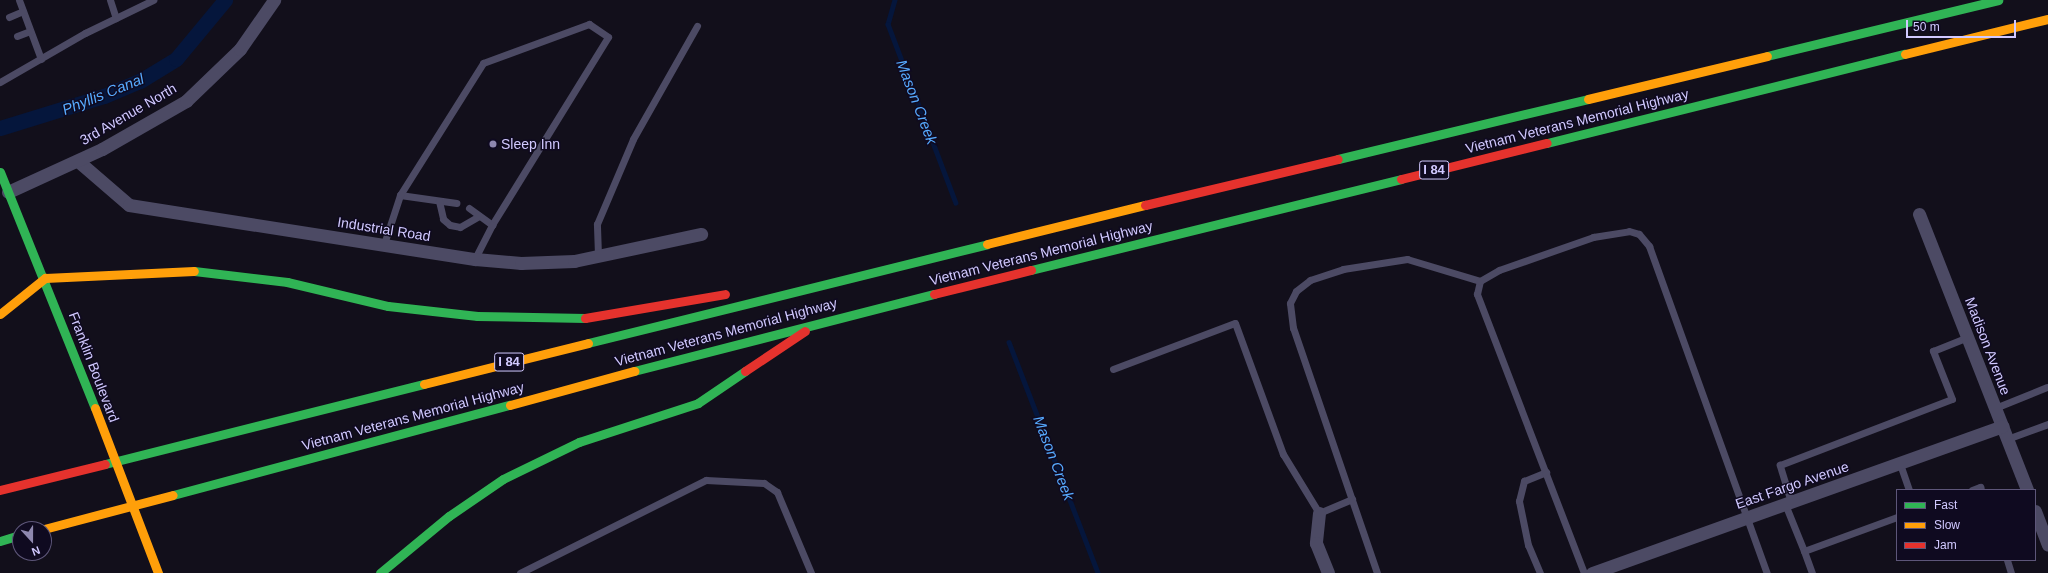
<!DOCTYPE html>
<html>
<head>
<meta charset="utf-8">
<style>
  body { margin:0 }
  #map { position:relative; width:2048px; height:573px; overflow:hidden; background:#120f1b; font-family:Arial,sans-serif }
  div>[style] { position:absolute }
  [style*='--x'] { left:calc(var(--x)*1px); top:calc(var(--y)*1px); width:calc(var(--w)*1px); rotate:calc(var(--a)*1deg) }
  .stream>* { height:4.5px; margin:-2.25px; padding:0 2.25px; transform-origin:2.25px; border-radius:2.25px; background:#05163c }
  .canal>* { height:15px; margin:-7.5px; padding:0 7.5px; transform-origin:7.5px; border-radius:7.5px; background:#05163c }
  .lane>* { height:7px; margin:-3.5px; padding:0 3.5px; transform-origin:3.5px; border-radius:3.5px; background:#4c4a64 }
  .street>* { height:13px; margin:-6.5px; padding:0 6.5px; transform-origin:6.5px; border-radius:6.5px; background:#4c4a64 }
  .fast>* { height:9px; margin:-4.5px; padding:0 4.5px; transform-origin:4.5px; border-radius:4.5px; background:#30b455 }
  .slow>* { height:9px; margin:-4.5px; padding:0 4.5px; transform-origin:4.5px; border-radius:4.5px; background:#ff9f0a }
  .jam>* { height:9px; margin:-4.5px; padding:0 4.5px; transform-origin:4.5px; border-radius:4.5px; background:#e5322d }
  .dots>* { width:11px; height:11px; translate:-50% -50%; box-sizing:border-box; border:2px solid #0f0a20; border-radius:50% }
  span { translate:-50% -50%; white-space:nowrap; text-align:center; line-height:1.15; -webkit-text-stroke:3px #0f0a20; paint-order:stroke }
  .shield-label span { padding:1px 3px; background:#0f0a20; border:1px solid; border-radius:3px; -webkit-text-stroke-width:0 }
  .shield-label { font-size:13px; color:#d1c9ff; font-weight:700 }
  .street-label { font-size:14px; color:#d1c9ff }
  .poi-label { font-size:14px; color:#d1c9ff }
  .left { translate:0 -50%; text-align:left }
  .water-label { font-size:15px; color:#57abff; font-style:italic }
  .legend { position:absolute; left:1896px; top:489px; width:140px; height:72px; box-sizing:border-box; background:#0f0a20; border:1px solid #5d5679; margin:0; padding:5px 7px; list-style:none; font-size:12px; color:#d1c9ff }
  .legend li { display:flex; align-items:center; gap:8px; height:20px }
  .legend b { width:20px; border:1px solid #5d5679 }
  .north { position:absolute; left:12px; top:521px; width:40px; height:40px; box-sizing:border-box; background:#0f0a20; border:1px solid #5d5679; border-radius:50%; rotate:159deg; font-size:11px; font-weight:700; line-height:16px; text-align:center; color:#d1c9ff }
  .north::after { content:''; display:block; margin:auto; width:14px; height:18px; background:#8e88af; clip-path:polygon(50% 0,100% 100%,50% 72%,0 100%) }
  .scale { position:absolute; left:1906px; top:20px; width:110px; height:18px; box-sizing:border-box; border:2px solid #d1c9ff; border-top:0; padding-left:5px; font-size:12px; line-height:14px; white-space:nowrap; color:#d1c9ff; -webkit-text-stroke:3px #0f0a20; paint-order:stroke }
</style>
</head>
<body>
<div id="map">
  <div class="stream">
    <div style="--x:895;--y:0;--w:25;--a:106"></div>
    <div style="--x:888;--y:24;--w:191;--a:69.2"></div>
    <div style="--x:1009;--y:342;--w:248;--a:68.9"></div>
  </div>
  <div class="canal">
    <div style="--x:0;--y:128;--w:109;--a:-17.1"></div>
    <div style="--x:104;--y:96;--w:39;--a:-23"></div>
    <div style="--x:140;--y:81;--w:42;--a:-31.4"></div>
    <div style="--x:176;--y:59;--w:77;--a:-50.3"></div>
  </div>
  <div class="lane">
    <div style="--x:19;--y:0;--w:63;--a:69.6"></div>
    <div style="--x:110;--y:0;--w:19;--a:72"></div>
    <div style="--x:9;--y:17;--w:15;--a:-23"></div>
    <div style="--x:17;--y:36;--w:14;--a:-21"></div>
    <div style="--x:0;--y:82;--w:98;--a:-30"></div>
    <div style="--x:85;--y:33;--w:76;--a:-25.9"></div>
    <div style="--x:400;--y:195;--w:57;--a:8.1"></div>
    <div style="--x:439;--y:201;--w:18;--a:77"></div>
    <div style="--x:443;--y:219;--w:9;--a:41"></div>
    <div style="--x:450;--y:225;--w:10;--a:11"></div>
    <div style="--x:460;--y:227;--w:22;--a:-30"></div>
    <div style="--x:469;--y:208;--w:29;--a:36"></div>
    <div style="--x:384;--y:244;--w:52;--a:-71.9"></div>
    <div style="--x:400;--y:195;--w:156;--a:-57.8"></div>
    <div style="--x:483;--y:63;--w:113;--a:-20.2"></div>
    <div style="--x:589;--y:24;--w:23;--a:34"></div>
    <div style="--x:608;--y:37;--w:221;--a:121.7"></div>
    <div style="--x:492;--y:225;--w:38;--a:117"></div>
    <div style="--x:598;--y:255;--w:31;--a:-92"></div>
    <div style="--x:597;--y:224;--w:92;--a:-67"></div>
    <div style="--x:633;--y:139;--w:130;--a:-60.5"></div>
    <div style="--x:1113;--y:369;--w:130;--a:-20.7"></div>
    <div style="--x:1235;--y:323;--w:140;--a:69.9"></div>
    <div style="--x:1283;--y:454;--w:69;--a:58.6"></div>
    <div style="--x:1319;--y:513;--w:36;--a:-23"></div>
    <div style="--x:1995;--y:408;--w:56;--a:-22"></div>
    <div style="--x:2007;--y:439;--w:44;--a:-20.1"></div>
    <div style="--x:1900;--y:464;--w:28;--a:71"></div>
    <div style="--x:1972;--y:490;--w:9;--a:-21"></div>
    <div style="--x:1980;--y:487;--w:3;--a:72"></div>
    <div style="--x:1791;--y:502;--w:39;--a:-107"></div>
    <div style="--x:1780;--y:465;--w:184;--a:-21"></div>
    <div style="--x:1952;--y:399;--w:52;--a:-111.6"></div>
    <div style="--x:1933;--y:351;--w:37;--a:-22"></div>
    <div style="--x:1785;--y:504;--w:51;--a:68"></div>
    <div style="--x:1804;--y:551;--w:99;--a:-20.1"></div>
    <div style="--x:1804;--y:551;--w:23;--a:70"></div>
    <div style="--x:2007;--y:560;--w:14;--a:73"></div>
    <div style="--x:520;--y:573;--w:208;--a:-26.6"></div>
    <div style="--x:706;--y:480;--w:58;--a:3"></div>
    <div style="--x:764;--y:483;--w:16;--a:35"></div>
    <div style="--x:777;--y:492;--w:88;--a:67.2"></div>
    <div style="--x:1377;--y:573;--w:259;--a:-108.9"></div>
    <div style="--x:1293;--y:328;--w:25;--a:-97"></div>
    <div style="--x:1290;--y:303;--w:13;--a:-63"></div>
    <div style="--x:1296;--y:291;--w:18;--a:-38"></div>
    <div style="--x:1310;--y:280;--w:35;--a:-18"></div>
    <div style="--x:1343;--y:269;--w:65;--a:-8.9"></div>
    <div style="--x:1407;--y:259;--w:76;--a:16.8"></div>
    <div style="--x:1540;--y:573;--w:30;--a:-113"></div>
    <div style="--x:1528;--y:545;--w:45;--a:-101.6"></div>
    <div style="--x:1519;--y:501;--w:21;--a:-76"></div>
    <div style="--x:1524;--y:481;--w:24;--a:-22"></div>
    <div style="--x:1584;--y:573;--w:299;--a:-111"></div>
    <div style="--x:1477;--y:294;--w:13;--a:-77"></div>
    <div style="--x:1480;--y:281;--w:22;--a:-30"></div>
    <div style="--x:1499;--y:270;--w:100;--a:-19.3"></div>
    <div style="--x:1593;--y:237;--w:36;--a:-9"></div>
    <div style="--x:1629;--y:231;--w:10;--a:17"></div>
    <div style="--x:1639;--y:234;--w:16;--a:50"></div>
    <div style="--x:1649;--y:246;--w:348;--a:70.2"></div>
  </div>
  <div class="street">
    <div style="--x:78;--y:161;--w:67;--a:40.8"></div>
    <div style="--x:129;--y:205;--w:350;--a:8.9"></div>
    <div style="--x:475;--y:259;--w:46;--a:5"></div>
    <div style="--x:521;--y:263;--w:53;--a:-2.2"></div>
    <div style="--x:574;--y:261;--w:130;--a:-12"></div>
    <div style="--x:8;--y:192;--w:103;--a:-24.6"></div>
    <div style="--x:102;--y:149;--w:97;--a:-29.7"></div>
    <div style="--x:186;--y:101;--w:75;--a:-43.9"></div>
    <div style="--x:240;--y:49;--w:60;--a:-55.2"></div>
    <div style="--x:1919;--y:214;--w:296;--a:68.6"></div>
    <div style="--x:2035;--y:511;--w:36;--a:69"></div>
    <div style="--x:1319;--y:513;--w:30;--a:96"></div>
    <div style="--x:1316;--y:543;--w:32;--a:68"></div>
    <div style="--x:1592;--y:573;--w:436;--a:-19.7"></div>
  </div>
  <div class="fast">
    <div style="--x:1767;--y:56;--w:238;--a:-13.6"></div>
    <div style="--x:1547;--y:143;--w:369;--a:-14"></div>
    <div style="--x:1338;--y:159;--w:257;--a:-13.5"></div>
    <div style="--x:0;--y:172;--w:254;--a:68.1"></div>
    <div style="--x:1031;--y:270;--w:381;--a:-13.8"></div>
    <div style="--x:194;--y:271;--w:94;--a:6.7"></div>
    <div style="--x:287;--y:282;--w:104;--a:13.4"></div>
    <div style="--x:388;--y:306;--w:90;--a:6.4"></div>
    <div style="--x:477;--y:316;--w:108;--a:1.1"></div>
    <div style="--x:588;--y:343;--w:411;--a:-13.9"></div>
    <div style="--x:634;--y:371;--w:310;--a:-14.4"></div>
    <div style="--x:105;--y:464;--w:329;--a:-14.1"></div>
    <div style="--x:173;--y:495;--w:349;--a:-15"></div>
    <div style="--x:0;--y:541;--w:21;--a:-17"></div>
    <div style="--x:380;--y:573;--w:89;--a:-39.6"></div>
    <div style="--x:449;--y:516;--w:65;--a:-34.4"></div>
    <div style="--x:503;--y:479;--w:85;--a:-26"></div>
    <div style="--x:579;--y:442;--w:125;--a:-18.1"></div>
    <div style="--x:698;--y:403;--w:57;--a:-34.2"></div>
  </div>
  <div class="slow">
    <div style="--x:1905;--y:54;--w:147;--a:-13.8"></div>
    <div style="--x:1588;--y:99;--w:184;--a:-13.5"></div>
    <div style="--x:987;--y:244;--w:163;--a:-13.9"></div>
    <div style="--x:0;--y:314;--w:58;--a:-38.7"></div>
    <div style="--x:45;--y:278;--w:149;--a:-2.7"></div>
    <div style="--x:424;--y:384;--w:169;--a:-14"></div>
    <div style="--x:510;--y:405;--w:129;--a:-15.3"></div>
    <div style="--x:95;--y:408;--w:177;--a:69.1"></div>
    <div style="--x:44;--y:529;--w:133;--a:-14.8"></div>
  </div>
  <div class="jam">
    <div style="--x:1401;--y:179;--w:150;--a:-13.9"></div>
    <div style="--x:1145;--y:205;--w:198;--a:-13.4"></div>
    <div style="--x:934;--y:294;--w:100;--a:-13.9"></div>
    <div style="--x:585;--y:318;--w:142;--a:-9.7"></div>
    <div style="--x:745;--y:371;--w:72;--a:-33.7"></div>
    <div style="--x:0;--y:490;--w:108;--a:-13.9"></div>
  </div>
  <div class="dots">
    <div style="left:493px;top:144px;background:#8e88af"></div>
  </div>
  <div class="shield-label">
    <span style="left:1434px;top:170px">I 84</span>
    <span style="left:509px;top:362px">I 84</span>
  </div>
  <div class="street-label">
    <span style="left:128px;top:114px;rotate:-30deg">3rd Avenue North</span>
    <span style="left:1577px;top:121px;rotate:-14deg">Vietnam Veterans Memorial Highway</span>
    <span style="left:384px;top:229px;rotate:9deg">Industrial Road</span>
    <span style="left:1041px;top:253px;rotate:-14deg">Vietnam Veterans Memorial Highway</span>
    <span style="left:726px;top:332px;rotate:-15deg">Vietnam Veterans Memorial Highway</span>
    <span style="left:1988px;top:346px;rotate:69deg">Madison Avenue</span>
    <span style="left:94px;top:367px;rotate:69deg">Franklin Boulevard</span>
    <span style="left:413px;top:416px;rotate:-15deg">Vietnam Veterans Memorial Highway</span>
    <span style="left:1792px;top:485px;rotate:-19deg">East Fargo Avenue</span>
  </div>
  <div class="poi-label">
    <span class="left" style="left:501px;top:144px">Sleep Inn</span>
  </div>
  <div class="water-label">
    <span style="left:103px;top:94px;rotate:-22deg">Phyllis Canal</span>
    <span style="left:917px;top:102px;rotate:69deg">Mason Creek</span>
    <span style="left:1054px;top:458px;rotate:69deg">Mason Creek</span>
  </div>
  <ul class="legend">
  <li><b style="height:5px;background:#30b455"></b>Fast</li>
  <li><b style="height:5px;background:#ff9f0a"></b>Slow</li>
  <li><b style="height:5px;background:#e5322d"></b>Jam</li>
  </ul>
  <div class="north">N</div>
  <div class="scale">50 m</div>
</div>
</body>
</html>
